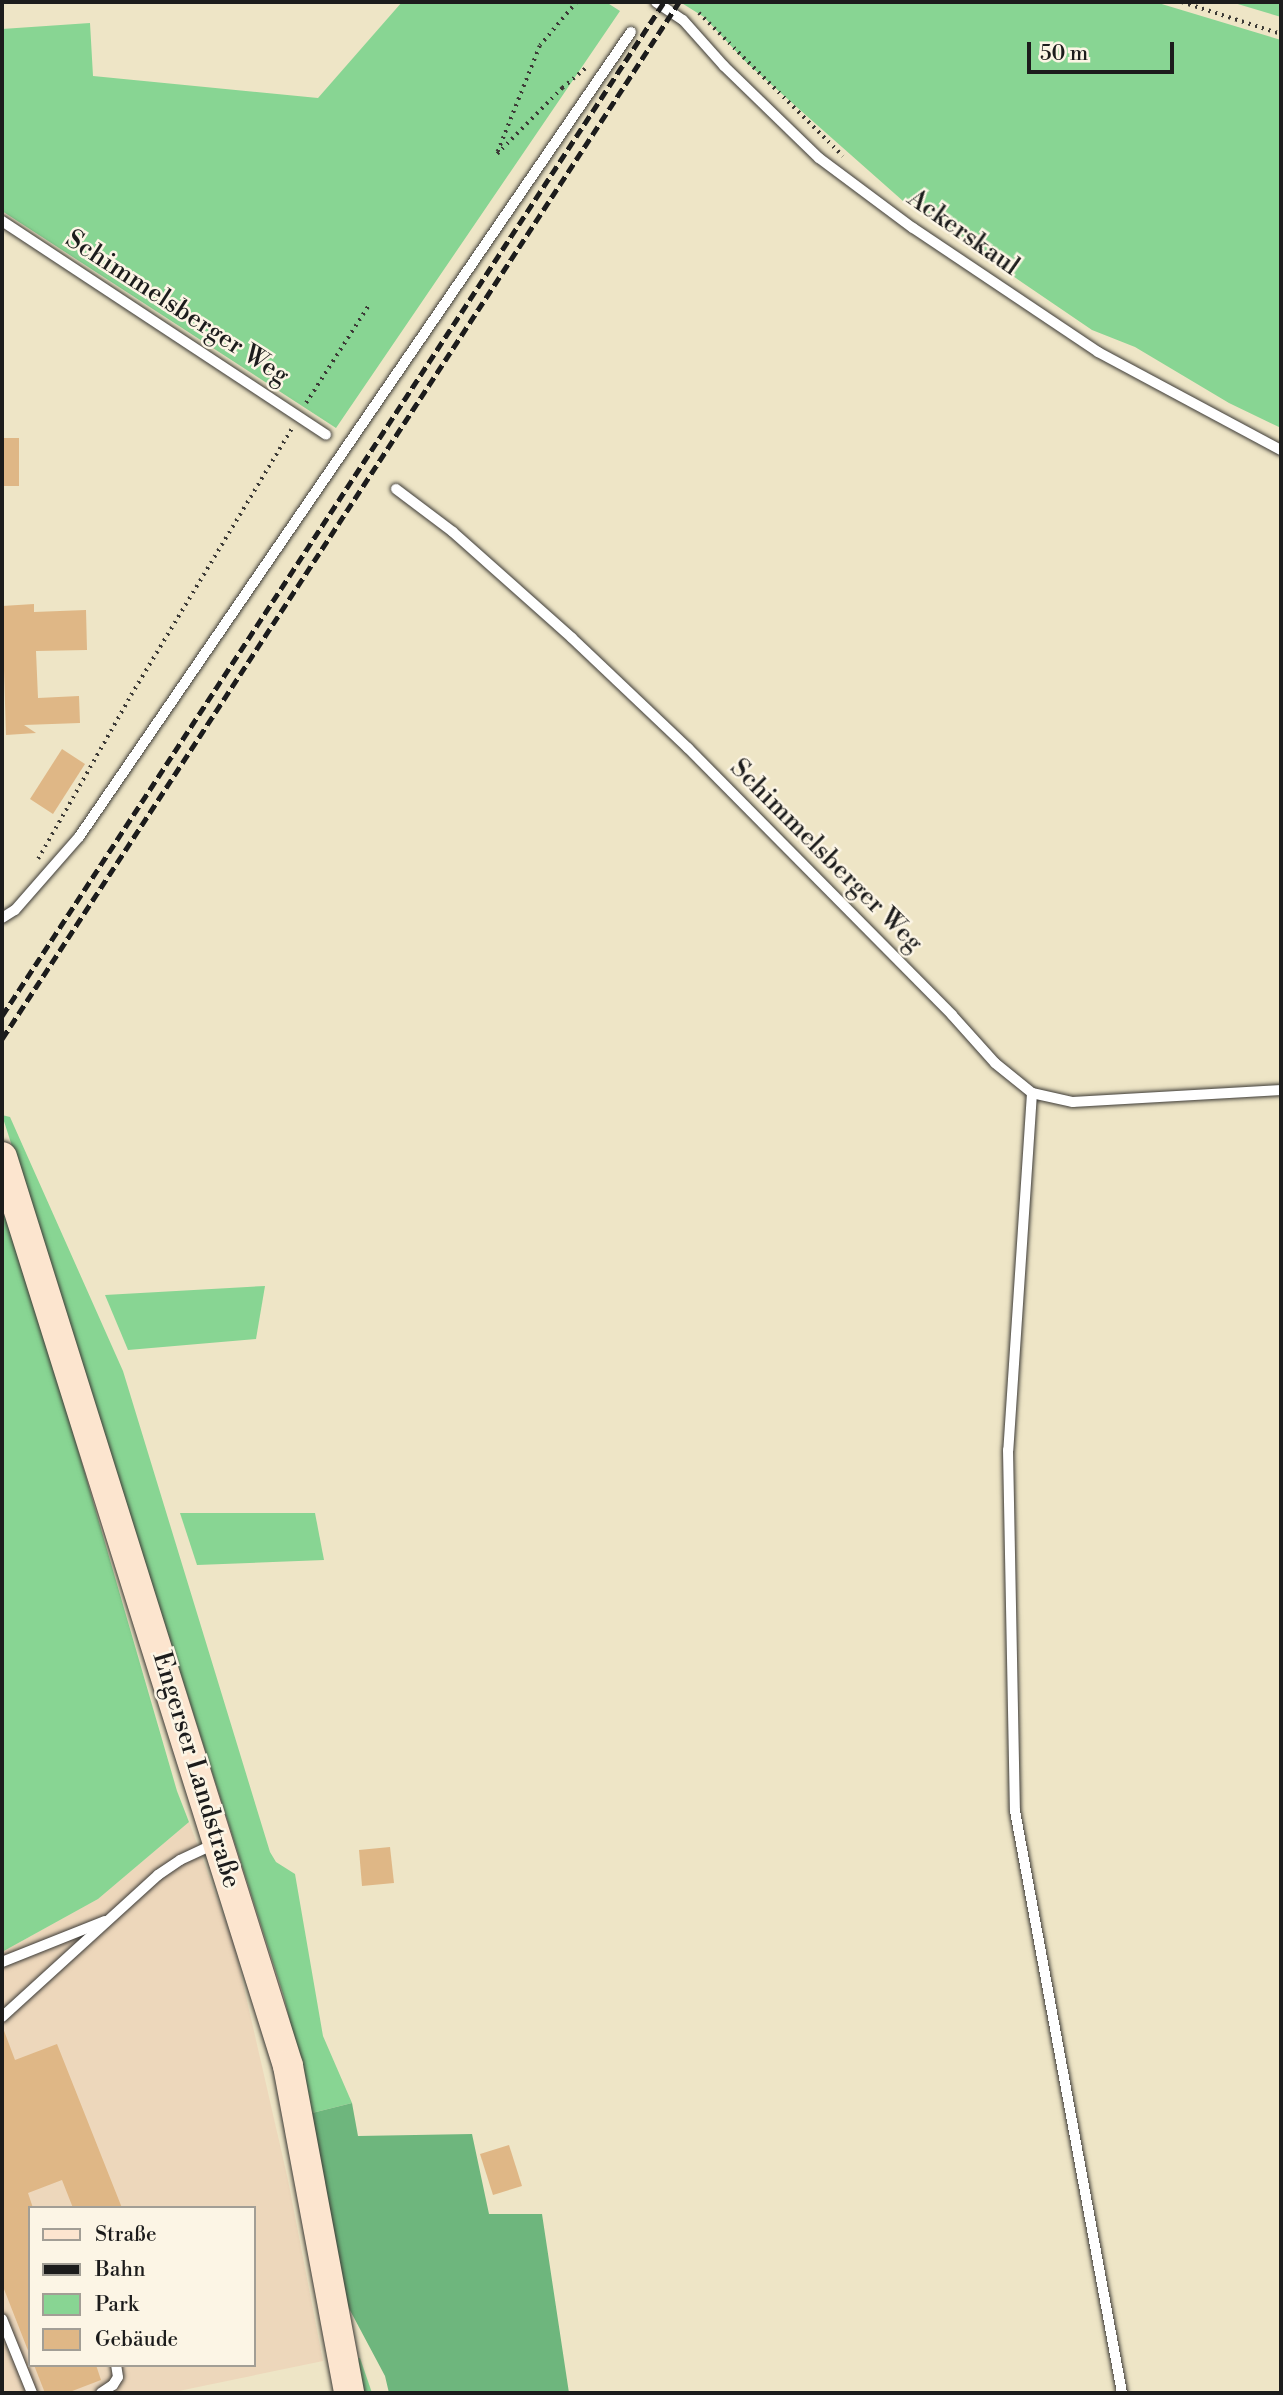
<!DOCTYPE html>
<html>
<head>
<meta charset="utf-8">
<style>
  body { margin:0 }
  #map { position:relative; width:1283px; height:2395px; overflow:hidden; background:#eee5c6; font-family:"Libre Bodoni",serif }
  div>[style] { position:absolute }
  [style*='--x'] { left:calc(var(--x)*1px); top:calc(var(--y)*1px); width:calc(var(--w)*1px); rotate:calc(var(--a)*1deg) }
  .built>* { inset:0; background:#edd7bb }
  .green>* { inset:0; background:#88d593 }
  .forest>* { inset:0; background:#6eb67d }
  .building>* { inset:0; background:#dfb786 }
  .path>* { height:3.5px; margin-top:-1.75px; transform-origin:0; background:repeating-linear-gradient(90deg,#3c3a36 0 2px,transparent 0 7px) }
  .roads { filter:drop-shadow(0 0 2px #3c3a36) drop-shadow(0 0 2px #3c3a36) }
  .service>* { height:10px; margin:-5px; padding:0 5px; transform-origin:5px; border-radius:5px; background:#fff }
  .secondary>* { height:30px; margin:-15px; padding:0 15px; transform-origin:15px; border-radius:15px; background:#fce5cf }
  .rail>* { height:5px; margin-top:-2.5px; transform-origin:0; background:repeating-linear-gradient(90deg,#1c1c1c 0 10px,transparent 0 15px) }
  span { translate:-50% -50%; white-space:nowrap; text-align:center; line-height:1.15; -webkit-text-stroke:5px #fcf5e5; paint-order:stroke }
  .street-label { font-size:26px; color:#1c1c1c }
  .frame { position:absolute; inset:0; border:4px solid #1c1c1c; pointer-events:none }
  .legend { position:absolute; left:28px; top:2206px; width:228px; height:161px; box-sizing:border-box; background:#fcf5e5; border:2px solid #a29e95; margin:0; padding:9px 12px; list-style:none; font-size:21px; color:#1c1c1c }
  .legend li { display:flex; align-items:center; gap:14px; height:35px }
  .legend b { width:35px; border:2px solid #a29e95 }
  .scale { position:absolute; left:1027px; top:42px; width:147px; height:32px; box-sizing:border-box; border:4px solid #1c1c1c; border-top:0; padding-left:9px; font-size:21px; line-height:24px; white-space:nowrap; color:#1c1c1c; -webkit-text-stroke:5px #fcf5e5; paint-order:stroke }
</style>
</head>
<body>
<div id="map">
  <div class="built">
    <div style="clip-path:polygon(evenodd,189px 1822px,234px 1944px,288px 2180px,323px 2361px,169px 2393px,2px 2393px,2px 1952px,98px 1899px,189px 1822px,30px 2208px,254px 2208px,254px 2365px,30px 2365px,30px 2208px)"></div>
  </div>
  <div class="green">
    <div style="clip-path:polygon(402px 2px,606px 2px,620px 11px,336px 428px,2px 211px,2px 29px,90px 23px,93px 76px,318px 98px)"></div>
    <div style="clip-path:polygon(680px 2px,1155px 2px,1281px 40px,1281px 428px,1229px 403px,1135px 347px,1092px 330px,903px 201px,747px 63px,704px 17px)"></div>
    <div style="clip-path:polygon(1231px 2px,1281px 2px,1281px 17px)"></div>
    <div style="clip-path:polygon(2px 1115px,10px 1117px,123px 1371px,270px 1852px,276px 1862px,295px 1874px,323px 2036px,352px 2103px,312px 2113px,284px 1997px)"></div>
    <div style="clip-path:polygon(2px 1207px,68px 1415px,177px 1791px,189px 1822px,98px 1899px,2px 1952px)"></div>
    <div style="clip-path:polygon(265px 1286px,256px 1339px,128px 1350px,105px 1295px)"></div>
    <div style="clip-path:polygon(180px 1513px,315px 1513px,324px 1560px,197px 1565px)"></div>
    <div style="clip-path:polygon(360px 2358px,372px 2393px,362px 2393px,356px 2359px)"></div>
  </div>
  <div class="forest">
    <div style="clip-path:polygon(352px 2103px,358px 2136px,472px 2134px,489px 2214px,542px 2214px,569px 2393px,389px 2393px,385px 2376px,344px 2299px,312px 2113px)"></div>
  </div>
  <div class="building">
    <div style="clip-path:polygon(2px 438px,19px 438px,19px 486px,2px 486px)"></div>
    <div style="clip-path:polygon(34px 604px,34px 612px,86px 610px,87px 650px,36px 651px,38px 698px,79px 696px,80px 723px,24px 725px,36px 733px,6px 735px,2px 606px)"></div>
    <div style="clip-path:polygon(62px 749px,85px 764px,53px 814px,30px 799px)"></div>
    <div style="clip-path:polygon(390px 1847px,394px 1883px,362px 1886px,359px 1850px)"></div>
    <div style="clip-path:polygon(3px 2028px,15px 2060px,57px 2044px,122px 2208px,73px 2208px,62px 2180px,28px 2193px,33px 2208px,30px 2208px,29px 2353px,2px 2284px)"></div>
    <div style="clip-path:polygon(509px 2145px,522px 2186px,493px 2195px,480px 2154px)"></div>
    <div style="clip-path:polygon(34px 2365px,96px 2365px,101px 2380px,67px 2393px,45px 2393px)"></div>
  </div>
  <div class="path">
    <div style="--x:577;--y:2;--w:57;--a:130.1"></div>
    <div style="--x:540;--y:46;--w:116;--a:111.7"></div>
    <div style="--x:497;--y:154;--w:93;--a:-45.4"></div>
    <div style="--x:562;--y:88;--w:34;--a:-40"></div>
    <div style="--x:1182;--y:2;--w:104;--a:17.9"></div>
    <div style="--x:699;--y:13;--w:203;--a:44.8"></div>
    <div style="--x:306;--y:403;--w:117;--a:-57.3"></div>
    <div style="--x:38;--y:859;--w:189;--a:-60.4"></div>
    <div style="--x:131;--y:695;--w:312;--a:-58.9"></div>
  </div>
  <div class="roads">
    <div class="service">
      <div style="--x:656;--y:2;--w:32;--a:34"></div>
      <div style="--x:683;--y:20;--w:62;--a:48.3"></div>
      <div style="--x:724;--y:66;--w:132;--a:44.1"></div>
      <div style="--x:819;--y:158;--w:117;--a:36.7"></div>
      <div style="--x:913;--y:228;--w:223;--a:33.8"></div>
      <div style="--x:1098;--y:352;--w:208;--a:28.2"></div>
      <div style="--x:2;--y:221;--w:388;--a:33.4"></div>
      <div style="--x:396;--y:489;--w:71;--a:37"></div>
      <div style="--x:453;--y:532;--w:159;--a:41.7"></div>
      <div style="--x:572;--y:638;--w:160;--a:43.5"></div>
      <div style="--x:688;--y:748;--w:375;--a:45.3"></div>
      <div style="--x:952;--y:1015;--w:64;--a:48.1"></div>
      <div style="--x:995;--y:1063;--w:48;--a:39"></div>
      <div style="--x:1032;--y:1093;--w:42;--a:12.4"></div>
      <div style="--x:1073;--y:1102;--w:208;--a:-3.3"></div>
      <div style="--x:2;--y:918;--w:15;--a:-32"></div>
      <div style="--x:15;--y:910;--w:97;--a:-48.8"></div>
      <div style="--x:79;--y:837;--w:976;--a:-55.56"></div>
      <div style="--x:1032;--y:1093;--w:358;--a:93.8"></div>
      <div style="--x:1008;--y:1450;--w:361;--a:88.9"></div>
      <div style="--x:1015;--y:1811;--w:592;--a:79.58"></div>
      <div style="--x:2;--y:1962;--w:111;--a:-21.7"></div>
      <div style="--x:2;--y:2017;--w:211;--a:-42.3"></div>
      <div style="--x:158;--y:1875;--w:27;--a:-34"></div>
      <div style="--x:180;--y:1860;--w:40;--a:-25"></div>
      <div style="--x:2;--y:2319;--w:80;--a:67.9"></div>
      <div style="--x:101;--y:2393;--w:14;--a:-34"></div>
      <div style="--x:113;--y:2385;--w:9;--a:-58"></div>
      <div style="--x:118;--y:2377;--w:12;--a:-99"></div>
    </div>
    <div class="secondary">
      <div style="--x:2;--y:1157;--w:953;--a:72.53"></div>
      <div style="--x:288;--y:2066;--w:333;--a:79.4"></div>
    </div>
  </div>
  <div class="rail">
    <div style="--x:2;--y:1016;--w:1211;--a:-56.86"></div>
    <div style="--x:2;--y:1039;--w:1238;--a:-56.86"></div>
  </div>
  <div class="street-label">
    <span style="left:963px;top:233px;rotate:35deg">Ackerskaul</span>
    <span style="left:177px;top:308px;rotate:33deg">Schimmelsberger Weg</span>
    <span style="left:826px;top:856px;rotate:45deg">Schimmelsberger Weg</span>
    <span style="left:196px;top:1770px;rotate:73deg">Engerser Landstraße</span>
  </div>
  <div class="frame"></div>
  <ul class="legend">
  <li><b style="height:9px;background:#fce5cf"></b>Straße</li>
  <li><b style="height:9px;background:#1c1c1c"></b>Bahn</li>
  <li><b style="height:19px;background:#88d593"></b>Park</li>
  <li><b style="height:19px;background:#dfb786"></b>Gebäude</li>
  </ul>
  <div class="scale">50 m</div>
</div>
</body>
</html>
